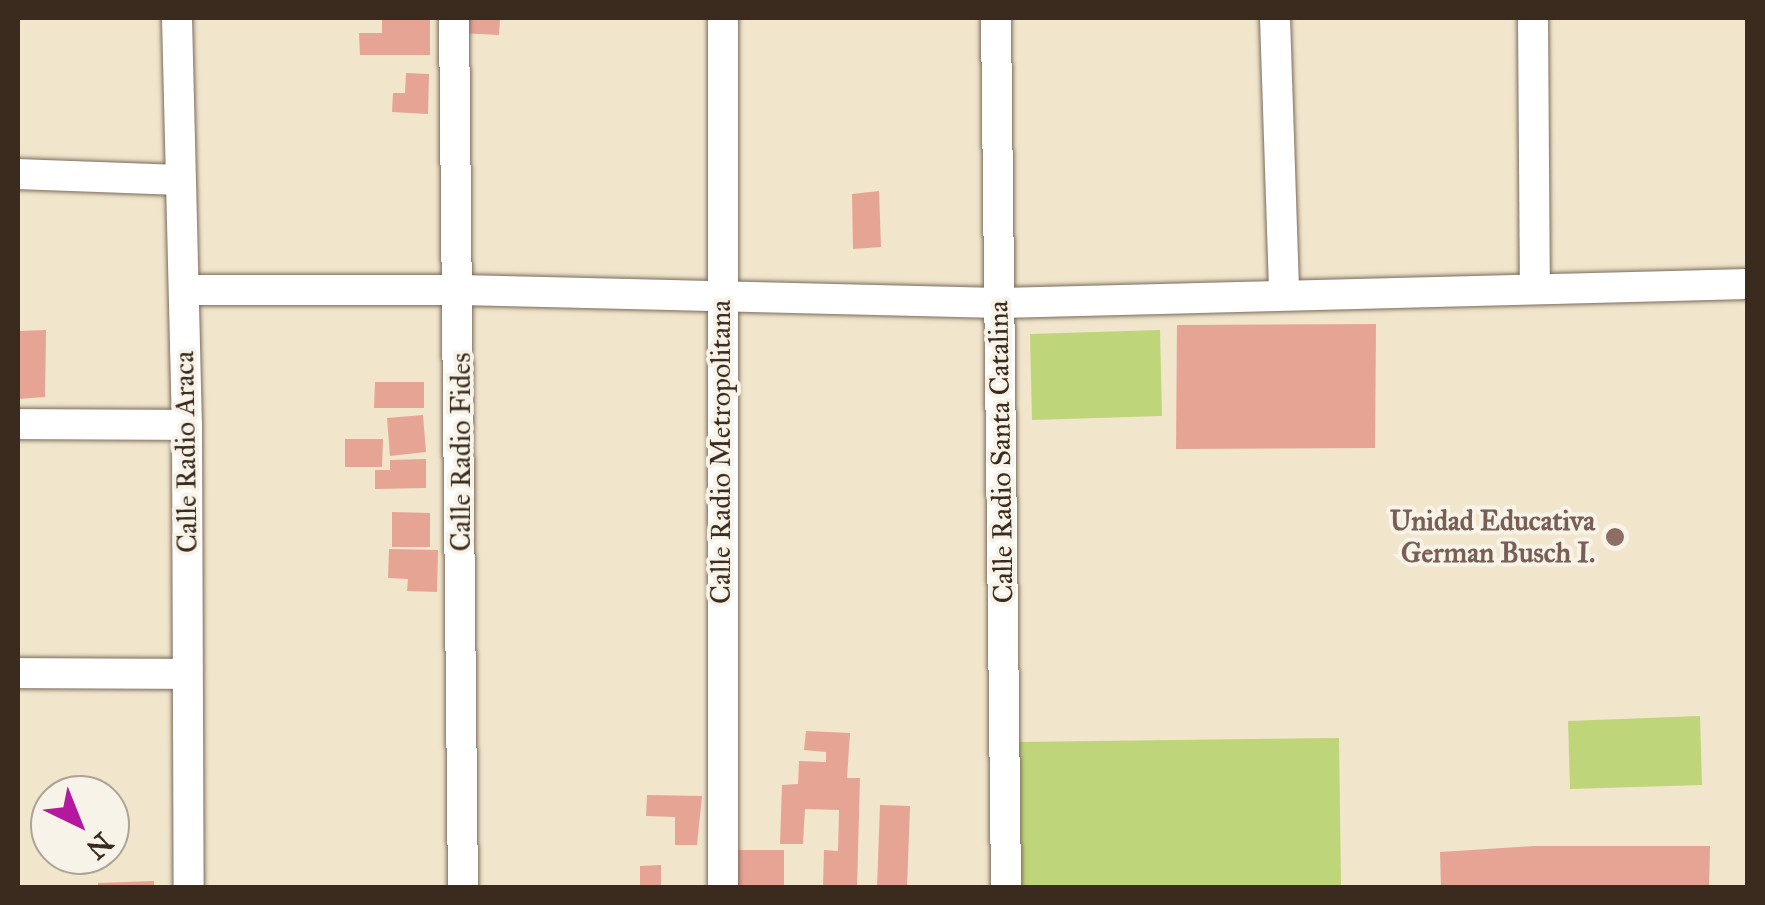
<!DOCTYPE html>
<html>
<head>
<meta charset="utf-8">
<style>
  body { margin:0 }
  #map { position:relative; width:1765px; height:905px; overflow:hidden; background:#f1e5cc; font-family:"IM FELL Great Primer",serif }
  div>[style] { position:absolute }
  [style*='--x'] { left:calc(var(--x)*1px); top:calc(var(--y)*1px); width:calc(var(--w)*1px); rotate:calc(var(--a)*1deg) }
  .green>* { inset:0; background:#bfd579 }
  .building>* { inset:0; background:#e6a494 }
  .roads { filter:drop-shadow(0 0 2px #7b6b5b) drop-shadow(0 0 2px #7b6b5b) }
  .street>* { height:30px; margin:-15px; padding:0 15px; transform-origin:15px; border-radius:15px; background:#fff }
  .dots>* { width:28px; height:28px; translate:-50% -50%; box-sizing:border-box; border:5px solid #f7f3e8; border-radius:50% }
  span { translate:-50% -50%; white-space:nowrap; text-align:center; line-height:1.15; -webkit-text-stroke:8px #f7f3e8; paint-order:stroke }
  .street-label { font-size:28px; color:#3b2a1e }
  .education-label { font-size:28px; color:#785e54; font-weight:700 }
  .right { translate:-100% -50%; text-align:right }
  .frame { position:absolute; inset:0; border:20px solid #3b2a1e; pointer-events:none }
  .north { position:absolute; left:30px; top:775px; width:100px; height:100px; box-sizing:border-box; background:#f7f3e8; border:2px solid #aca397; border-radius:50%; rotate:137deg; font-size:28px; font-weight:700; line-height:40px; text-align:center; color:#3b2a1e }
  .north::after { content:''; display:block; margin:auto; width:35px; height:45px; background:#b5179e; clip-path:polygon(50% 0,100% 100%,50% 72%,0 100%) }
</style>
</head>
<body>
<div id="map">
  <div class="green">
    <div style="clip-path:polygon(1160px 330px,1162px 416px,1032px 420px,1030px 334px)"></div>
    <div style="clip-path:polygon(1700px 716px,1702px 785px,1570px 789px,1568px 721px)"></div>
    <div style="clip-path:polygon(1339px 738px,1341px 887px,1020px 887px,1019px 742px)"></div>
  </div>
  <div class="building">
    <div style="clip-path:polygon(382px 18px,430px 18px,430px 55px,360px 55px,359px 33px,382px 33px)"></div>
    <div style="clip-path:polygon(460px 18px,500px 18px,499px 35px,459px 33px)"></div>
    <div style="clip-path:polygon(406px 73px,429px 74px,428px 114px,392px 112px,393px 93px,405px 93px)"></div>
    <div style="clip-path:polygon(879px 191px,881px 247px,853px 249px,852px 194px)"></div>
    <div style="clip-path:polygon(1376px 324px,1375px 448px,1176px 449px,1177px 325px)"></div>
    <div style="clip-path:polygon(46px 330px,45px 397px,18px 399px,18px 331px)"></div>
    <div style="clip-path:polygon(375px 382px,424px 382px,424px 408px,374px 408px)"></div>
    <div style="clip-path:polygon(423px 415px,426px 452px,390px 456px,387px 418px)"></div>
    <div style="clip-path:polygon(345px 439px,383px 439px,382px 467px,345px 467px)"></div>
    <div style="clip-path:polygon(426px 459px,426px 488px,375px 489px,375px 470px,390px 470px,390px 460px)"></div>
    <div style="clip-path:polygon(392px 512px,430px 513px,430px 547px,392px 547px)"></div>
    <div style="clip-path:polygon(389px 549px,438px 550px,437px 592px,407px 591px,408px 579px,388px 578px)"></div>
    <div style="clip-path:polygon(806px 731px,850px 733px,847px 778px,860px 778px,857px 888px,823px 888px,824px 850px,838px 851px,839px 810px,805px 809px,803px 844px,780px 844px,782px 785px,798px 784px,799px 761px,826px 762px,826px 752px,804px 750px)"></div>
    <div style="clip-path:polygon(647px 795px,702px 796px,697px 845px,675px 845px,675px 817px,646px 816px)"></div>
    <div style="clip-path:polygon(880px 805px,910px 806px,907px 888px,877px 888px)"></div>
    <div style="clip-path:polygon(1534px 846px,1710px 846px,1709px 888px,1441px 888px,1440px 852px)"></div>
    <div style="clip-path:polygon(724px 850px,784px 850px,784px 888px,724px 888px)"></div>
    <div style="clip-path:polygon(661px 865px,661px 888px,640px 888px,640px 866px)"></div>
    <div style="clip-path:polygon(154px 881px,154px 888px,98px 888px,98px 883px)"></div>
  </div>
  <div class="roads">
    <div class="street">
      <div style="--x:177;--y:18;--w:407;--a:88.6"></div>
      <div style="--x:187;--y:425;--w:463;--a:89.8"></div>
      <div style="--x:454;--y:18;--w:870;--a:89.41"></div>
      <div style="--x:723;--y:18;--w:870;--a:90"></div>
      <div style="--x:996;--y:18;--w:870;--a:89.34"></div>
      <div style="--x:1275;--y:18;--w:275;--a:88.1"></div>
      <div style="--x:1533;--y:18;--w:270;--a:89.6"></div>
      <div style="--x:18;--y:174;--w:161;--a:2.1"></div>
      <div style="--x:184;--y:290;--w:276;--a:0"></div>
      <div style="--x:460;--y:290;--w:540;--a:1.38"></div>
      <div style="--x:1000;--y:303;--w:748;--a:-1.46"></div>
      <div style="--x:18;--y:424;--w:169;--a:0.3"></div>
      <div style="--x:18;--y:673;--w:169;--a:0.3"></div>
    </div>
  </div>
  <div class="dots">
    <div style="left:1615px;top:537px;background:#8d6e63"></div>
  </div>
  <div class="street-label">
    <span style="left:186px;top:452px;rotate:-91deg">Calle Radio Araca</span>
    <span style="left:461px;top:452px;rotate:-90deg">Calle Radio Fides</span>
    <span style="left:721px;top:452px;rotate:-90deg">Calle Radio Metropolitana</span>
    <span style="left:1001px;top:452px;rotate:-91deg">Calle Radio Santa Catalina</span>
  </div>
  <div class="education-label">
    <span class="right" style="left:1595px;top:537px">Unidad Educativa<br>German Busch I.</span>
  </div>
  <div class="frame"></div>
  <div class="north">N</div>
</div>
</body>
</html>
